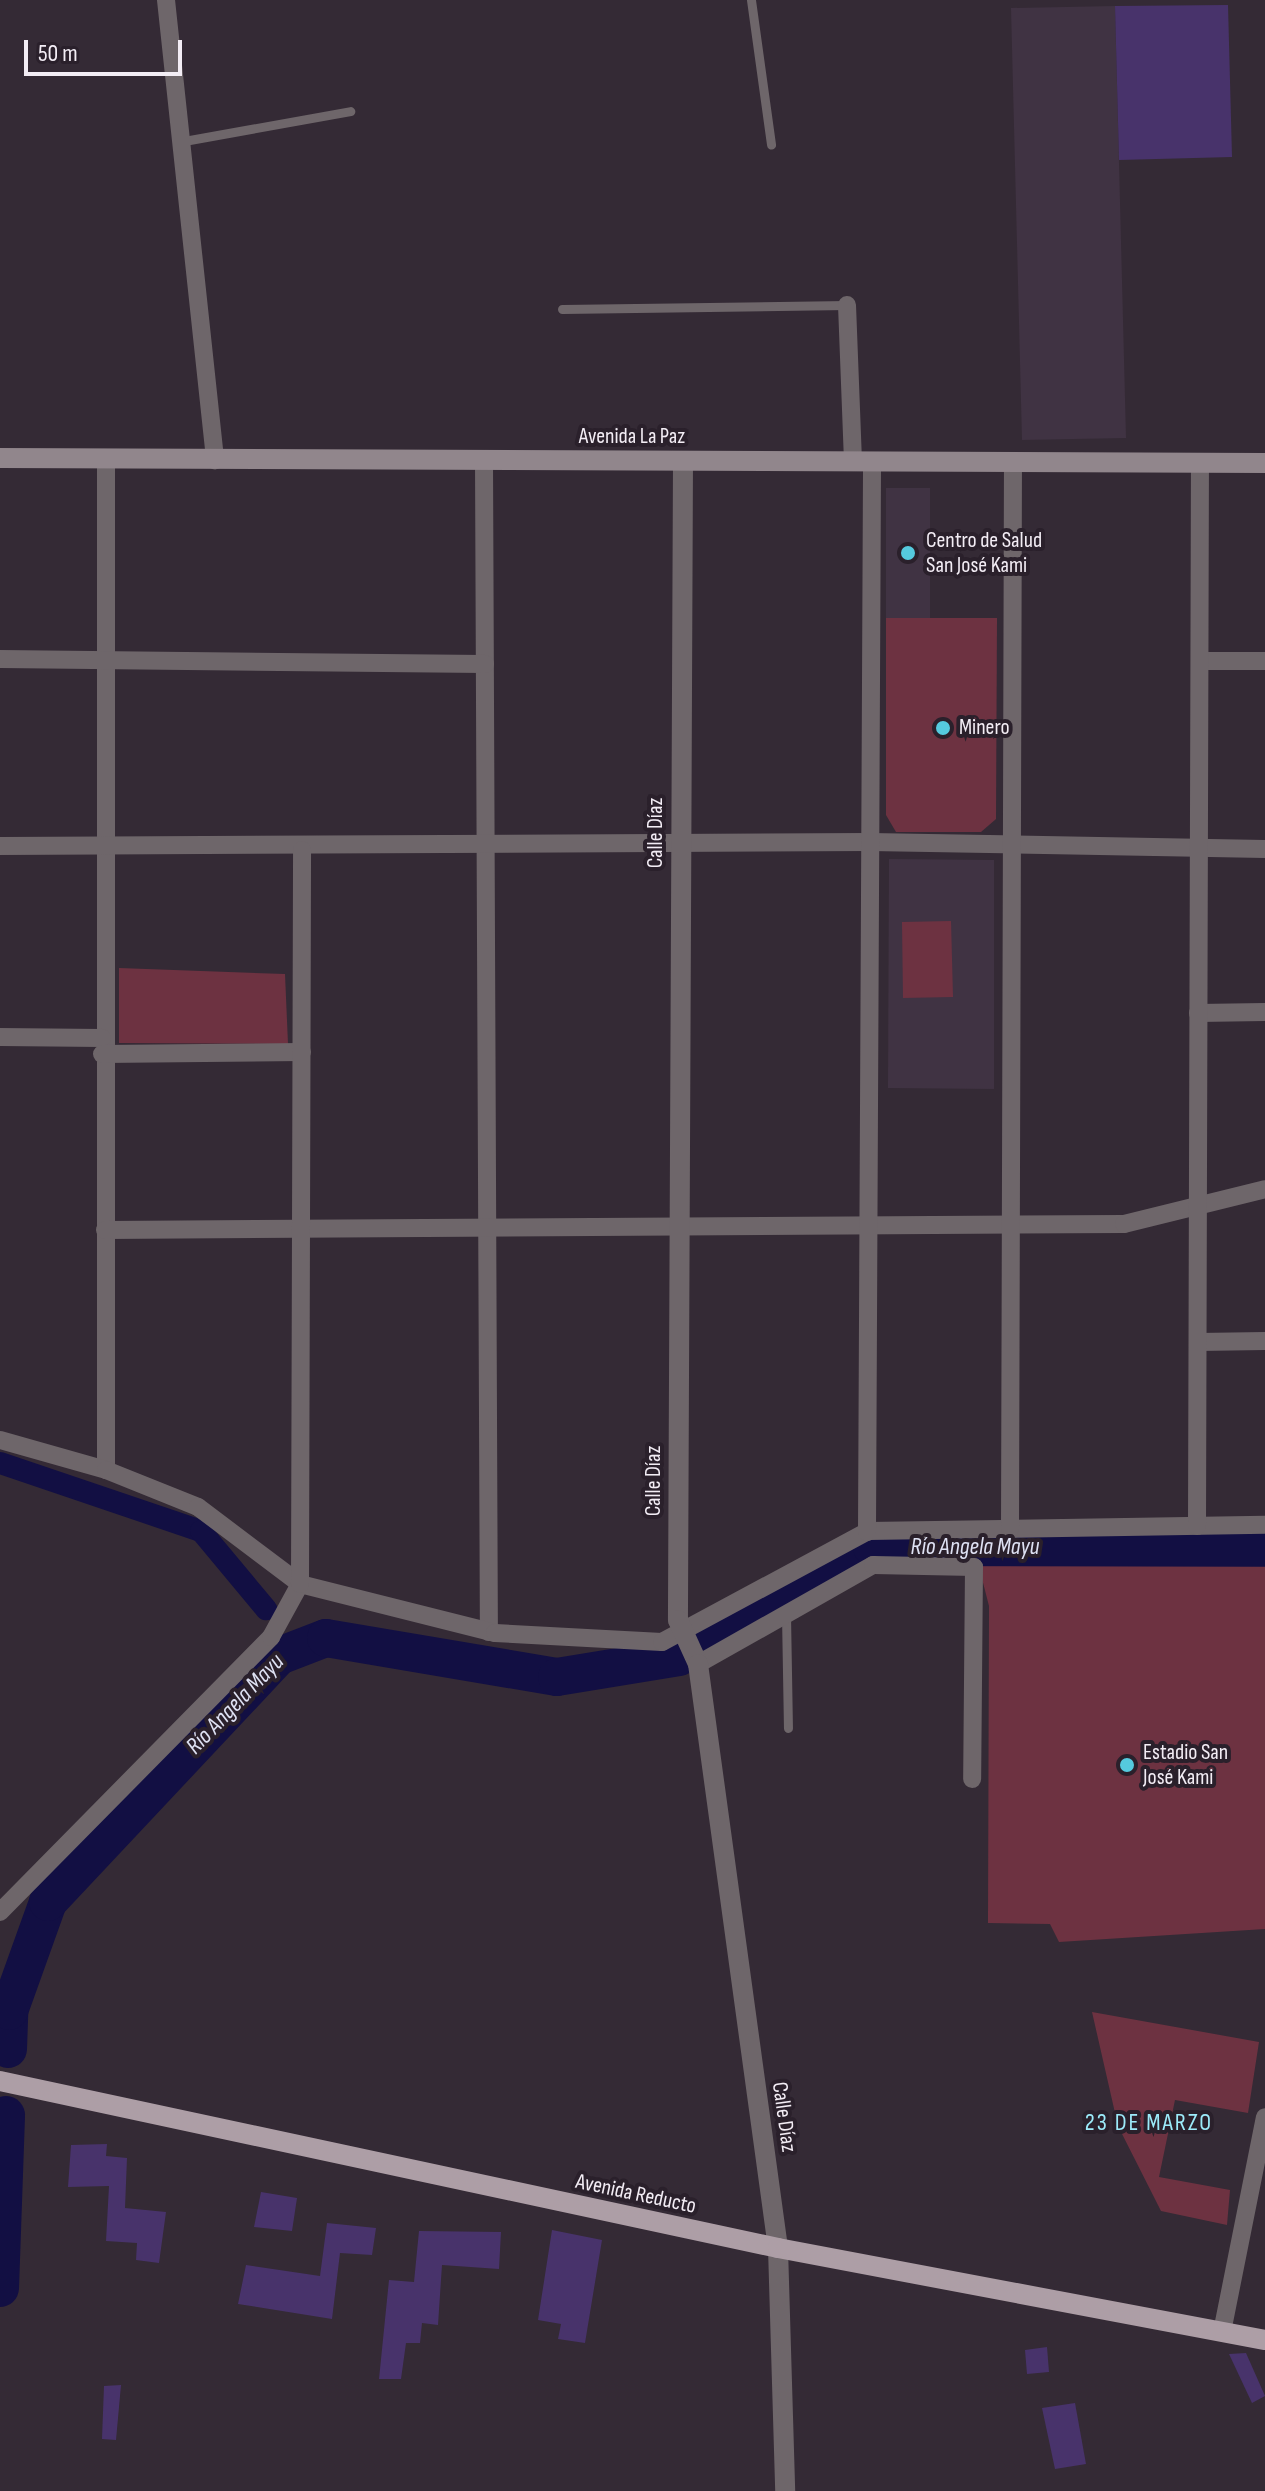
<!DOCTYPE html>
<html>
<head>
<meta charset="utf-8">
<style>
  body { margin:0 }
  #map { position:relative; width:1265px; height:2491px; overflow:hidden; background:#342a35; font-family:"Sofia Sans Condensed",sans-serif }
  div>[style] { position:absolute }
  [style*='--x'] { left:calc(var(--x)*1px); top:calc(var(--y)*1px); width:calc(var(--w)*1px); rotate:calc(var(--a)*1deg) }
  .built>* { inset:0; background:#403343 }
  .green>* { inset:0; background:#6d3241 }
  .canal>* { height:22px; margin:-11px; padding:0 11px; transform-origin:11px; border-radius:11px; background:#120f43 }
  .river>* { height:38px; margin:-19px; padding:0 19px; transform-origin:19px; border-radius:19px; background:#120f43 }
  .building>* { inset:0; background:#48336b }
  .service>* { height:9px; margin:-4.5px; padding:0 4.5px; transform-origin:4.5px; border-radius:4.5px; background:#6e666a }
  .minor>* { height:18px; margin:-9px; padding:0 9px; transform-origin:9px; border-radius:9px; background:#6e666a }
  .tertiary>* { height:20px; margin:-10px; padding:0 10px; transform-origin:10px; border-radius:10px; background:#6e666a }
  .secondary>* { height:20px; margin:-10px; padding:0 10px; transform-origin:10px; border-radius:10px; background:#91868c }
  .primary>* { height:20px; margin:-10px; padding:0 10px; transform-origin:10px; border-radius:10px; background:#ad9ea6 }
  .dots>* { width:22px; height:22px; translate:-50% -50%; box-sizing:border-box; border:4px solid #2a202b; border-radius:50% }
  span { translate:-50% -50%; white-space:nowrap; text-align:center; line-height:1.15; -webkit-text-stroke:8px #2a202b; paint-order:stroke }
  .street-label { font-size:22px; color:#f3edf5 }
  .poi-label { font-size:22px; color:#f3edf5 }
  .left { translate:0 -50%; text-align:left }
  .water-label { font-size:24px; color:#dfe2f4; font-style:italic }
  .neighbourhood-label { font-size:24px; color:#9cebfa; letter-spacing:2px }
  .scale { position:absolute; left:24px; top:40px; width:158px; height:36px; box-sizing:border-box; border:4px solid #f3edf5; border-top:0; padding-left:10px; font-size:24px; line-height:28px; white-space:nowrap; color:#f3edf5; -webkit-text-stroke:6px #2a202b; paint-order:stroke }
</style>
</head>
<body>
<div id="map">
  <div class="built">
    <div style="clip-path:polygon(1115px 6px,1126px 438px,1022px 440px,1011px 8px)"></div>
    <div style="clip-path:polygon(886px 488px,930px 488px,930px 618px,886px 618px)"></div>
    <div style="clip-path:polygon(889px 859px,994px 860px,994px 1089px,888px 1088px)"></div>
  </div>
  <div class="green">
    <div style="clip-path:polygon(886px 618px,997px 618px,996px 819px,981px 832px,896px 832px,886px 815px)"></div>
    <div style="clip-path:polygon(951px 921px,953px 997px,903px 998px,902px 922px)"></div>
    <div style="clip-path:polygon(119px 968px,285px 974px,288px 1044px,119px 1043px)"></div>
    <div style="clip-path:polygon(1265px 1535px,1265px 1929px,1059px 1942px,1050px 1924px,988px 1923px,989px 1606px,978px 1563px,958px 1555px,956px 1536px)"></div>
    <div style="clip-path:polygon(1092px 2012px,1259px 2042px,1248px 2113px,1175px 2100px,1159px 2177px,1230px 2190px,1227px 2225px,1161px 2211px,1118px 2126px)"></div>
  </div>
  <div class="canal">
    <div style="--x:0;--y:1463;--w:212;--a:18.7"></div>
    <div style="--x:201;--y:1531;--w:102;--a:50.2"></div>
  </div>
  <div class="river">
    <div style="--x:710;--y:1641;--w:187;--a:-30.1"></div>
    <div style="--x:872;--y:1547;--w:393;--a:0.1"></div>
    <div style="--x:8;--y:2049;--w:38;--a:-88"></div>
    <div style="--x:9;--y:2011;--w:116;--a:-70.3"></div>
    <div style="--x:48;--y:1902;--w:337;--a:-46.8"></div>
    <div style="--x:279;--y:1656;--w:50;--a:-21"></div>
    <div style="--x:326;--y:1638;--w:234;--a:9.6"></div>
    <div style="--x:557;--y:1677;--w:124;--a:-9.3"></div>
    <div style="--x:0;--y:2288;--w:173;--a:-88"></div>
  </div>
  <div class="building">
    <div style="clip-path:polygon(1228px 5px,1232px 157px,1119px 160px,1115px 6px)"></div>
    <div style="clip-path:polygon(107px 2144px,106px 2156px,127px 2158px,125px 2208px,166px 2212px,159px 2263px,136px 2260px,137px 2243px,106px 2241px,109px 2186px,68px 2187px,71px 2145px)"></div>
    <div style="clip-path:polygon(261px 2192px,297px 2198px,292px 2231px,254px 2227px)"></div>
    <div style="clip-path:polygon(327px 2223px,376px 2228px,372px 2255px,340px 2253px,332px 2319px,238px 2304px,246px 2265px,320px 2276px)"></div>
    <div style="clip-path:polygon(552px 2230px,602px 2240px,585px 2343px,558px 2339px,561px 2324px,538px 2320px)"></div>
    <div style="clip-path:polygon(419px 2231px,501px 2232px,499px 2269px,442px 2265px,438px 2325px,422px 2323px,420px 2343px,406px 2343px,401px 2379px,379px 2379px,389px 2280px,414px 2282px)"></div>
    <div style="clip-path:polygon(1047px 2347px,1049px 2372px,1027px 2374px,1025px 2350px)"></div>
    <div style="clip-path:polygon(1246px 2353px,1265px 2396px,1252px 2403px,1229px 2354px)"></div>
    <div style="clip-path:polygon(121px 2385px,116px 2440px,102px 2439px,104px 2386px)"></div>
    <div style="clip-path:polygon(1075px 2403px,1086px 2464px,1055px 2469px,1042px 2408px)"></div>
  </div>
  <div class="service">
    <div style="--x:751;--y:0;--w:146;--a:82.1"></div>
    <div style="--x:184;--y:141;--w:169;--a:-10.2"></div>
    <div style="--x:562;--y:309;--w:285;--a:-0.8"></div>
    <div style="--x:786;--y:1615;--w:113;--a:89"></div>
  </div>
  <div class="minor">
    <div style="--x:166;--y:0;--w:463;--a:83.9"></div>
    <div style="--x:847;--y:305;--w:157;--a:87.8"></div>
    <div style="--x:106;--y:460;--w:1010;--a:90"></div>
    <div style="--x:484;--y:461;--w:1171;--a:89.76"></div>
    <div style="--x:0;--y:659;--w:485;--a:0.6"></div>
    <div style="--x:1200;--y:661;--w:65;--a:0"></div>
    <div style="--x:0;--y:846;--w:870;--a:-0.26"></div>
    <div style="--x:870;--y:842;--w:395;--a:1"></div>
    <div style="--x:1198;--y:1013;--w:67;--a:-0.9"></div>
    <div style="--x:0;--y:1037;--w:102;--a:0.6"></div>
    <div style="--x:102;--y:1054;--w:200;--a:-0.6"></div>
    <div style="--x:105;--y:1230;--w:1019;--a:-0.34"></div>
    <div style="--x:1124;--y:1224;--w:145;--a:-13.9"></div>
    <div style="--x:1198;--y:1342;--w:67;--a:-0.9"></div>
    <div style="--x:0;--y:1440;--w:110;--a:15.8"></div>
    <div style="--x:106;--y:1470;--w:99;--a:21.9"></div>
    <div style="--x:198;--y:1507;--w:128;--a:37"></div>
    <div style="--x:300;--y:1584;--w:201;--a:14.1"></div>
    <div style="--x:495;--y:1633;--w:167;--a:3.1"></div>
    <div style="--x:662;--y:1642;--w:234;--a:-28.3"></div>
    <div style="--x:868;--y:1531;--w:397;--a:-0.9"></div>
    <div style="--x:1197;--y:1526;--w:1062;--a:-89.84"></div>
    <div style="--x:1010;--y:1529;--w:1067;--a:-89.84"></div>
    <div style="--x:867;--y:1532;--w:1070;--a:-89.73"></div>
    <div style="--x:698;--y:1664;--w:201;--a:-29.5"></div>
    <div style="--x:873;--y:1565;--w:101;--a:1.1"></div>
    <div style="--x:974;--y:1567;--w:212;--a:90.5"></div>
    <div style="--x:0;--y:1912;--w:386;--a:-45.4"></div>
    <div style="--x:271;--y:1637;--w:60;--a:-61.3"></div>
    <div style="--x:300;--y:1584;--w:734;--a:-89.84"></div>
    <div style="--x:1222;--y:2332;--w:219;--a:-78.7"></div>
  </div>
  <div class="tertiary">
    <div style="--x:683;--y:461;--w:1159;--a:90.25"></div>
    <div style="--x:678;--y:1620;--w:48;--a:65.6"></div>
    <div style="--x:698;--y:1664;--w:589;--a:82.2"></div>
    <div style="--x:778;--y:2248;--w:243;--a:88.3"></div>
  </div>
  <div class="secondary">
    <div style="--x:0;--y:458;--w:1265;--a:0.23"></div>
  </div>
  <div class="primary">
    <div style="--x:0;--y:2081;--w:796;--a:12.11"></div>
    <div style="--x:778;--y:2248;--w:496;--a:10.7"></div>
  </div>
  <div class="dots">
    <div style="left:908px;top:553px;background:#55cade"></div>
    <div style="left:943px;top:728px;background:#55cade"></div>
    <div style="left:1127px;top:1765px;background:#55cade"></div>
  </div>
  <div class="street-label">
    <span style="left:632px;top:437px">Avenida La Paz</span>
    <span style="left:656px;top:833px;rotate:-90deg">Calle Díaz</span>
    <span style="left:654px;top:1481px;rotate:-90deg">Calle Díaz</span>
    <span style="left:784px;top:2117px;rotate:82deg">Calle Díaz</span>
    <span style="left:636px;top:2194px;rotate:12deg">Avenida Reducto</span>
  </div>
  <div class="poi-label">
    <span class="left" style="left:926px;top:553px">Centro de Salud<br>San José Kami</span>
    <span class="left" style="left:959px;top:728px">Minero</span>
    <span class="left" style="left:1143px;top:1765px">Estadio San<br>José Kami</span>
  </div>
  <div class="water-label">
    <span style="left:975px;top:1547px">Río Angela Mayu</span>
    <span style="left:235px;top:1704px;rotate:-46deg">Río Angela Mayu</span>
  </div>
  <div class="neighbourhood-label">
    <span style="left:1149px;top:2123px">23 DE MARZO</span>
  </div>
  <div class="scale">50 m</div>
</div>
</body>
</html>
